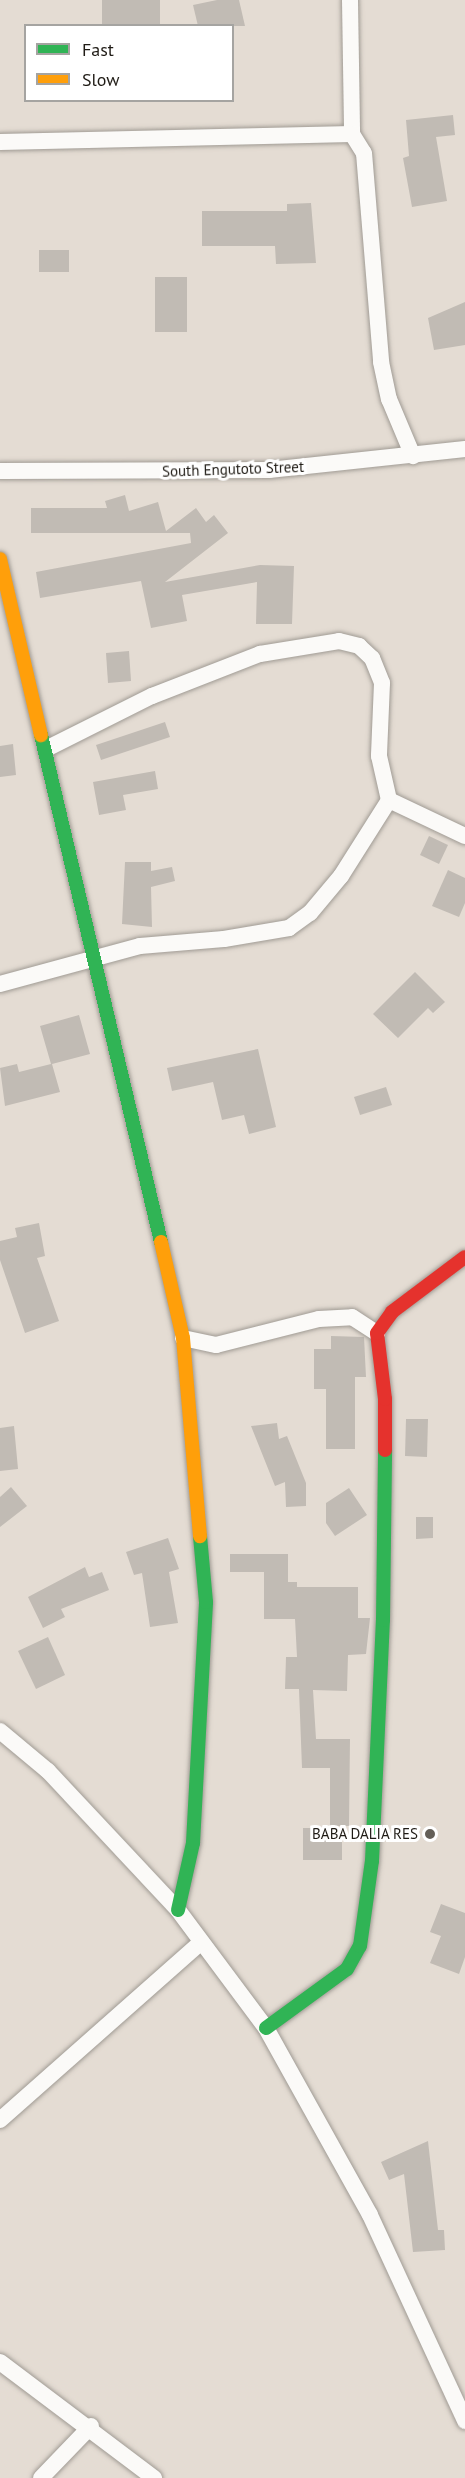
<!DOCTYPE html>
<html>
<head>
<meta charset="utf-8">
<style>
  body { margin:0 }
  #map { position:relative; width:465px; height:2478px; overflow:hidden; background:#e4dcd3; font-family:"PT Sans",sans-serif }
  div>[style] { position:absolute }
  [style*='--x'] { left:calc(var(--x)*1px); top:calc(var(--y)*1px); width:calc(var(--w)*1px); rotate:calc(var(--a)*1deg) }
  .building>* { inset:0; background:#c1bbb4 }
  .roads { filter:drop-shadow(0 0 2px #a09b94) drop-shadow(0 0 2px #a09b94) }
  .street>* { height:16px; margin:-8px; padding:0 8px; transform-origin:8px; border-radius:8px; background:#fbfaf8 }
  .fast>* { height:14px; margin:-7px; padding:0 7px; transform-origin:7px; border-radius:7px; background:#30b455 }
  .slow>* { height:14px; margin:-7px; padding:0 7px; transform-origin:7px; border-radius:7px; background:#ff9f0a }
  .jam>* { height:14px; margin:-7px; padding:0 7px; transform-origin:7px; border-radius:7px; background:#e5322d }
  .dots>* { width:16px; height:16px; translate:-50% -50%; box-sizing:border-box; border:3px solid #fff; border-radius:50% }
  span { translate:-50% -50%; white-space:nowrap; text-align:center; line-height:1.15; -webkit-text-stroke:6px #fff; paint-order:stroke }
  .street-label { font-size:15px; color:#1f1b15 }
  .poi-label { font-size:15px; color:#1f1b15 }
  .right { translate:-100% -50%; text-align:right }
  .legend { position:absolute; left:24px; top:24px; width:210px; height:78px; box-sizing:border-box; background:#fff; border:2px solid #a5a4a1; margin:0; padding:8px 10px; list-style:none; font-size:18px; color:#1f1b15 }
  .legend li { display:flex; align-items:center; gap:12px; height:30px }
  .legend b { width:30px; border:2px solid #a5a4a1 }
</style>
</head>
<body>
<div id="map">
  <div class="building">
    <div style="clip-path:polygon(102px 0,160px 0,160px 26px,102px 26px)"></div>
    <div style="clip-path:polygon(217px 0,239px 0,245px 26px,198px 26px,193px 5px)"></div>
    <div style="clip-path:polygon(453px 115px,455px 135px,436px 137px,447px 201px,412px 207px,403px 158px,409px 156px,406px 120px)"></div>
    <div style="clip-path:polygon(311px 203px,316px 263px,276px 264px,275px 246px,202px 246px,202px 211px,287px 211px,287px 204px)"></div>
    <div style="clip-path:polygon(39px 250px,69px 250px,69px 272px,39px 272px)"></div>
    <div style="clip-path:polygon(155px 277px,187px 277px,187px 332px,155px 332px)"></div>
    <div style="clip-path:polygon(465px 302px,465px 345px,434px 350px,428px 318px)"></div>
    <div style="clip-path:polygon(125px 495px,129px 511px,158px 502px,166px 531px,196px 508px,206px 522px,214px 515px,228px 533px,165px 582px,260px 565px,294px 566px,292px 624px,256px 624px,257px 582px,182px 595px,187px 621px,151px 628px,141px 581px,40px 598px,36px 572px,191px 543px,190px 533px,31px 533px,31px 508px,107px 508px,105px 501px)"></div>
    <div style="clip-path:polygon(129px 651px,131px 681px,108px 683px,106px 653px)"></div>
    <div style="clip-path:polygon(165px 722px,170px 737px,101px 760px,96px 745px)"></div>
    <div style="clip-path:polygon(13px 744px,16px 775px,0 777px,0 746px)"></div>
    <div style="clip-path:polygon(155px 771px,158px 789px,123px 795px,126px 810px,99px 815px,93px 782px)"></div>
    <div style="clip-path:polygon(429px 836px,448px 845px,439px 864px,420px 855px)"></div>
    <div style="clip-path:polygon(125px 862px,151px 862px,151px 871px,172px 867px,175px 881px,151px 887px,152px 927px,122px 924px)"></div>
    <div style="clip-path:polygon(448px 870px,465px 878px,465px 903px,459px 917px,432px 906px)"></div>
    <div style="clip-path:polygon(415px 972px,445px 1002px,433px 1013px,428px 1008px,398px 1038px,373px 1014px)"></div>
    <div style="clip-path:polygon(79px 1015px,90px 1054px,52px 1064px,60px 1092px,5px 1106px,0 1068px,17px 1064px,19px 1072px,51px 1064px,40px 1026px)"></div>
    <div style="clip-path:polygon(258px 1049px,276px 1127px,249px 1134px,244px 1115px,222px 1120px,213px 1082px,172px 1091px,167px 1068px)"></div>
    <div style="clip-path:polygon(386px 1087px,392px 1105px,360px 1115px,354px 1097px)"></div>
    <div style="clip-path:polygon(39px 1223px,45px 1256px,37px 1258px,59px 1321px,25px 1333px,0 1260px,0 1241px,17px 1237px,15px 1228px)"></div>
    <div style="clip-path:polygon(331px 1336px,364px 1337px,366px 1377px,355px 1377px,355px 1449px,326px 1449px,326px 1389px,314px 1389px,314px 1349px,331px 1349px)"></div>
    <div style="clip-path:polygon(406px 1419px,428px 1419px,427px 1457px,405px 1456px)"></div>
    <div style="clip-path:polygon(277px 1423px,279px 1439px,287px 1436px,306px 1483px,306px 1506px,286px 1507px,285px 1482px,275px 1486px,251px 1426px)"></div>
    <div style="clip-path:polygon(14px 1426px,18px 1469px,0 1471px,0 1428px)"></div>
    <div style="clip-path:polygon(11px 1487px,27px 1506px,0 1527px,0 1497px)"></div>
    <div style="clip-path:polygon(349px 1488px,367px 1515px,335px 1536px,326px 1523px,326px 1503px)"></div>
    <div style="clip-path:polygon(416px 1517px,433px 1517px,433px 1538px,416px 1539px)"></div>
    <div style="clip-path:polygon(168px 1538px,179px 1569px,169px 1572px,178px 1623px,150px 1627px,142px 1573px,134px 1575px,126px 1552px)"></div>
    <div style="clip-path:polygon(230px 1554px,288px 1554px,288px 1582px,297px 1582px,297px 1587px,358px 1587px,358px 1618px,370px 1618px,366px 1654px,348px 1655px,347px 1691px,313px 1690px,316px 1739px,350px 1739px,349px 1826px,330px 1826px,330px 1768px,302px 1768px,299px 1689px,285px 1689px,286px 1657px,297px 1657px,295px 1619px,264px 1619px,264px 1572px,230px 1572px)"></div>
    <div style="clip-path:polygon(85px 1567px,89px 1577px,102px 1572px,109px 1590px,61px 1609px,65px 1617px,43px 1628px,28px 1597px)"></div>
    <div style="clip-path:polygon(48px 1637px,65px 1675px,36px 1689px,18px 1651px)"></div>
    <div style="clip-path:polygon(303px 1828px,342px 1828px,342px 1860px,303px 1860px)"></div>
    <div style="clip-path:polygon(441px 1904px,465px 1913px,465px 1957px,459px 1974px,430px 1963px,441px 1936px,430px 1932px)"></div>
    <div style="clip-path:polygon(428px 2141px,438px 2230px,444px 2230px,445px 2250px,413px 2252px,404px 2174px,389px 2180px,381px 2162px)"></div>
  </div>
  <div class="roads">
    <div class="street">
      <div style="--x:350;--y:0;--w:134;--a:89.1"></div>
      <div style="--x:0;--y:142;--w:352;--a:-1.3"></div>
      <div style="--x:352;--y:134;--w:22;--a:58"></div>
      <div style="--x:364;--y:153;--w:210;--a:85.3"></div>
      <div style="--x:381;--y:362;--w:38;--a:78"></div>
      <div style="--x:389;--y:399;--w:62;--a:67.2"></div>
      <div style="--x:0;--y:471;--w:269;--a:-0.2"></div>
      <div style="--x:269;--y:470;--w:197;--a:-6.1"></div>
      <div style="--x:46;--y:749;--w:119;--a:-26.6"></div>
      <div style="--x:152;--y:696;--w:116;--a:-21.3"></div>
      <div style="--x:260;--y:654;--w:80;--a:-9.3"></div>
      <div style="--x:339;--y:641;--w:21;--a:14"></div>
      <div style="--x:359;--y:646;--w:18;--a:43"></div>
      <div style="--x:372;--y:658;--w:27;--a:68"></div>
      <div style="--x:382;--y:683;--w:73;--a:92.4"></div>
      <div style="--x:379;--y:756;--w:45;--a:77.2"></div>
      <div style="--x:389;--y:800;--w:84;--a:25.3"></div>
      <div style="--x:0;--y:984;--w:145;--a:-15.2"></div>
      <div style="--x:140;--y:946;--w:84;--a:-4.8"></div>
      <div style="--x:224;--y:939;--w:66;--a:-9.6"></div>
      <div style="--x:289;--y:928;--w:26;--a:-36"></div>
      <div style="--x:310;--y:913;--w:48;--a:-50"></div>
      <div style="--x:341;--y:876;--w:90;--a:-57.7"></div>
      <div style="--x:183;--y:1338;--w:34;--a:12"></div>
      <div style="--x:216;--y:1345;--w:106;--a:-14.2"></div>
      <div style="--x:319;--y:1319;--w:33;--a:-3"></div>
      <div style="--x:352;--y:1317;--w:30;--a:33"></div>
      <div style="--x:0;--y:1731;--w:62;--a:39.8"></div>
      <div style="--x:48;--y:1771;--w:190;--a:46.9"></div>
      <div style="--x:178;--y:1910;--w:147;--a:53.3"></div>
      <div style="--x:266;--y:2028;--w:214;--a:60.9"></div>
      <div style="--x:370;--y:2215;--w:227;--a:65.2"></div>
      <div style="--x:0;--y:2120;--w:268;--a:-41.5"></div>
      <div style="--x:0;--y:2362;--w:193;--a:37"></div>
      <div style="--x:41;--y:2478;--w:72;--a:-46.1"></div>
    </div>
    <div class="fast">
      <div style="--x:41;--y:735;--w:521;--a:76.68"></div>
      <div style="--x:178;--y:1910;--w:69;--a:-77.4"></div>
      <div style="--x:193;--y:1843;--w:241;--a:-86.9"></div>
      <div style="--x:206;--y:1602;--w:66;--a:-95.2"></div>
      <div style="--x:266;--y:2028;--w:100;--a:-36.1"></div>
      <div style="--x:347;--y:1969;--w:26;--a:-61"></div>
      <div style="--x:360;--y:1946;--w:86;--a:-82"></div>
      <div style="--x:372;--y:1861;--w:241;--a:-87.4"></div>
      <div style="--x:383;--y:1620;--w:170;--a:-89.3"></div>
    </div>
    <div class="slow">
      <div style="--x:0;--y:559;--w:181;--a:76.9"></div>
      <div style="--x:161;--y:1242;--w:98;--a:77.1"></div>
      <div style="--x:183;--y:1338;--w:199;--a:85.1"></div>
    </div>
    <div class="jam">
      <div style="--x:385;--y:1450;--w:51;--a:-90"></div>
      <div style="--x:385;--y:1399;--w:66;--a:-96.9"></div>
      <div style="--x:377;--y:1333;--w:26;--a:-54"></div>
      <div style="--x:392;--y:1312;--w:91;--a:-37"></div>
    </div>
  </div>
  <div class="dots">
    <div style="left:430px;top:1834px;background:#645f58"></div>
  </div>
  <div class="street-label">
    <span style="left:233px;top:469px;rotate:-2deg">South Engutoto Street</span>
  </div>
  <div class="poi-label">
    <span class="right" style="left:418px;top:1834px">BABA DALIA RES</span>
  </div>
  <ul class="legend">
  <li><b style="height:8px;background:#30b455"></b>Fast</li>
  <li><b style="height:8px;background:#ff9f0a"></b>Slow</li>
  </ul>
</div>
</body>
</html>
